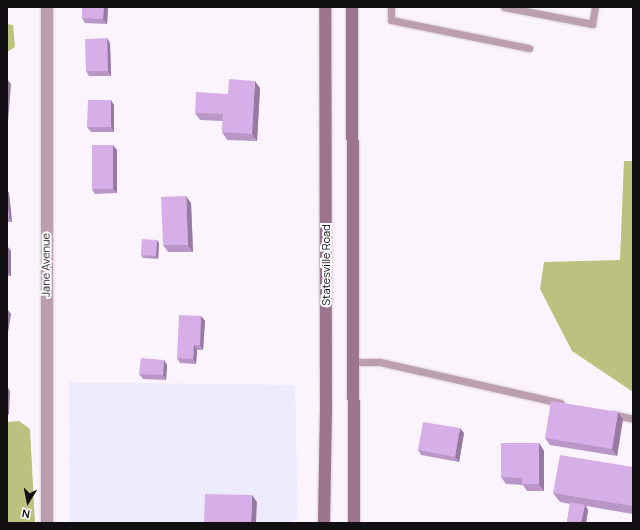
<!DOCTYPE html>
<html>
<head>
<meta charset="utf-8">
<style>
  body { margin:0 }
  #map { position:relative; width:640px; height:530px; overflow:hidden; background:#fcf4fd; font-family:Manrope,sans-serif }
  div>[style] { position:absolute }
  [style*='--x'] { left:calc(var(--x)*1px); top:calc(var(--y)*1px); width:calc(var(--w)*1px); rotate:calc(var(--a)*1deg) }
  .commercial>* { inset:0; background:#edebfc }
  .forest>* { inset:0; background:#bbc17e }
  .roads { filter:drop-shadow(0 0 1px #d7cfd7) drop-shadow(0 0 1px #d7cfd7) }
  .service>* { height:7px; margin:-3.5px; padding:0 3.5px; transform-origin:3.5px; border-radius:3.5px; background:#bb9faf }
  .minor>* { height:12px; margin:-6px; padding:0 6px; transform-origin:6px; border-radius:6px; background:#bb9faf }
  .secondary>* { height:12px; margin:-6px; padding:0 6px; transform-origin:6px; border-radius:6px; background:#9c748d }
  .wall>* { inset:0; background:#b996c8 }
  .shaded-wall>* { inset:0; background:#967aa2 }
  .building>* { inset:0; background:#d7afe8 }
  span { translate:-50% -50%; white-space:nowrap; text-align:center; line-height:1.15; -webkit-text-stroke:4px #fff; paint-order:stroke }
  .street-label { font-size:11px; color:#120f12 }
  .frame { position:absolute; inset:0; border:8px solid #120f12; pointer-events:none }
  .north { position:absolute; left:8px; top:482px; width:40px; height:40px; -webkit-text-stroke:3px #fff; paint-order:stroke; rotate:190deg; font-size:11px; font-weight:700; line-height:16px; text-align:center; color:#120f12 }
  .north::after { content:''; display:block; margin:auto; width:14px; height:18px; background:#120f12; clip-path:polygon(50% 0,100% 100%,50% 72%,0 100%) }
</style>
</head>
<body>
<div id="map">
  <div class="commercial">
    <div style="clip-path:polygon(69px 382px,295px 385px,298px 519px,286px 523px,70px 523px)"></div>
  </div>
  <div class="forest">
    <div style="clip-path:polygon(7px 24px,13px 25px,15px 47px,7px 52px)"></div>
    <div style="clip-path:polygon(624px 161px,633px 161px,633px 392px,572px 351px,540px 289px,544px 262px,620px 260px)"></div>
    <div style="clip-path:polygon(19px 421px,30px 429px,35px 523px,7px 523px,7px 422px)"></div>
  </div>
  <div class="roads">
    <div class="service">
      <div style="--x:391;--y:7;--w:13;--a:90"></div>
      <div style="--x:391;--y:20;--w:141;--a:11.5"></div>
      <div style="--x:504;--y:7;--w:90;--a:10.9"></div>
      <div style="--x:592;--y:24;--w:17;--a:-80"></div>
      <div style="--x:353;--y:362;--w:27;--a:0"></div>
      <div style="--x:380;--y:362;--w:185;--a:12.8"></div>
      <div style="--x:612;--y:414;--w:22;--a:13"></div>
    </div>
    <div class="minor">
      <div style="--x:47;--y:7;--w:516;--a:90"></div>
    </div>
    <div class="secondary">
      <div style="--x:352;--y:7;--w:516;--a:89.78"></div>
      <div style="--x:324;--y:523;--w:110;--a:-89"></div>
      <div style="--x:326;--y:413;--w:406;--a:-90.1"></div>
    </div>
  </div>
  <div class="wall">
    <div style="clip-path:polygon(108px 7px,107px 24px,85px 23px,82px 18px)"></div>
    <div style="clip-path:polygon(110px 43px,111px 76px,89px 76px,86px 71px)"></div>
    <div style="clip-path:polygon(260px 88px,257px 141px,227px 140px,222px 132px,223px 121px,200px 120px,195px 113px,228px 94px)"></div>
    <div style="clip-path:polygon(114px 105px,114px 132px,91px 132px,87px 127px)"></div>
    <div style="clip-path:polygon(117px 150px,117px 193px,95px 194px,92px 189px)"></div>
    <div style="clip-path:polygon(7px 190px,9px 193px,12px 222px,7px 222px)"></div>
    <div style="clip-path:polygon(191px 203px,193px 252px,168px 252px,163px 245px)"></div>
    <div style="clip-path:polygon(159px 243px,158px 259px,143px 258px,141px 255px)"></div>
    <div style="clip-path:polygon(7px 246px,11px 251px,11px 276px,7px 276px)"></div>
    <div style="clip-path:polygon(201px 316px,205px 321px,203px 350px,197px 350px,196px 364px,180px 363px,177px 358px)"></div>
    <div style="clip-path:polygon(164px 360px,167px 365px,166px 380px,143px 379px,139px 374px)"></div>
    <div style="clip-path:polygon(623px 419px,617px 456px,550px 445px,545px 438px)"></div>
    <div style="clip-path:polygon(464px 433px,459px 462px,421px 455px,418px 450px)"></div>
    <div style="clip-path:polygon(539px 443px,544px 451px,544px 491px,527px 491px,523px 485px,506px 484px,501px 477px)"></div>
    <div style="clip-path:polygon(633px 467px,633px 514px,586px 506px,588px 510px,586px 523px,567px 523px,567px 522px,570px 504px,560px 502px,553px 493px)"></div>
  </div>
  <div class="shaded-wall">
    <div style="clip-path:polygon(104px 7px,108px 7px,107px 24px,103px 19px)"></div>
    <div style="clip-path:polygon(107px 38px,110px 43px,111px 76px,108px 71px)"></div>
    <div style="clip-path:polygon(7px 79px,11px 84px,8px 122px,7px 121px)"></div>
    <div style="clip-path:polygon(255px 81px,260px 88px,257px 141px,252px 134px)"></div>
    <div style="clip-path:polygon(111px 100px,114px 105px,114px 132px,111px 127px)"></div>
    <div style="clip-path:polygon(113px 145px,117px 150px,117px 193px,113px 189px)"></div>
    <div style="clip-path:polygon(7px 190px,9px 193px,12px 222px,9px 217px,7px 200px)"></div>
    <div style="clip-path:polygon(186px 196px,191px 203px,193px 252px,188px 245px)"></div>
    <div style="clip-path:polygon(157px 240px,159px 243px,158px 259px,156px 256px)"></div>
    <div style="clip-path:polygon(7px 246px,11px 251px,11px 276px,7px 272px)"></div>
    <div style="clip-path:polygon(8px 310px,11px 314px,7px 339px,7px 314px)"></div>
    <div style="clip-path:polygon(201px 316px,205px 321px,203px 350px,200px 345px)"></div>
    <div style="clip-path:polygon(194px 345px,197px 350px,196px 364px,193px 359px)"></div>
    <div style="clip-path:polygon(164px 360px,167px 365px,166px 380px,163px 375px)"></div>
    <div style="clip-path:polygon(7px 386px,10px 391px,9px 415px,7px 413px)"></div>
    <div style="clip-path:polygon(618px 412px,623px 419px,617px 456px,612px 449px)"></div>
    <div style="clip-path:polygon(460px 428px,464px 433px,459px 462px,455px 457px)"></div>
    <div style="clip-path:polygon(539px 443px,544px 451px,544px 491px,539px 484px)"></div>
    <div style="clip-path:polygon(252px 495px,257px 502px,256px 523px,251px 523px)"></div>
    <div style="clip-path:polygon(585px 505px,588px 510px,586px 523px,581px 523px)"></div>
  </div>
  <div class="building">
    <div style="clip-path:polygon(82px 7px,104px 7px,103px 19px,82px 18px)"></div>
    <div style="clip-path:polygon(107px 38px,108px 71px,86px 71px,85px 39px)"></div>
    <div style="clip-path:polygon(229px 79px,255px 81px,252px 134px,222px 132px,223px 114px,195px 113px,196px 92px,228px 94px)"></div>
    <div style="clip-path:polygon(88px 100px,111px 100px,111px 127px,87px 127px)"></div>
    <div style="clip-path:polygon(92px 145px,113px 145px,113px 189px,92px 189px)"></div>
    <div style="clip-path:polygon(186px 196px,188px 245px,163px 245px,161px 197px)"></div>
    <div style="clip-path:polygon(7px 200px,9px 217px,7px 217px)"></div>
    <div style="clip-path:polygon(142px 239px,157px 240px,156px 256px,141px 255px)"></div>
    <div style="clip-path:polygon(179px 315px,201px 316px,200px 345px,194px 345px,193px 359px,177px 358px)"></div>
    <div style="clip-path:polygon(141px 358px,164px 360px,163px 375px,139px 374px)"></div>
    <div style="clip-path:polygon(551px 401px,618px 412px,612px 449px,545px 438px)"></div>
    <div style="clip-path:polygon(423px 422px,460px 428px,455px 457px,418px 450px)"></div>
    <div style="clip-path:polygon(501px 443px,539px 443px,539px 484px,522px 484px,522px 478px,501px 477px)"></div>
    <div style="clip-path:polygon(560px 455px,633px 467px,633px 506px,553px 493px)"></div>
    <div style="clip-path:polygon(205px 494px,252px 495px,251px 523px,204px 523px)"></div>
    <div style="clip-path:polygon(570px 502px,585px 505px,581px 523px,572px 523px,567px 522px)"></div>
  </div>
  <div class="street-label">
    <span style="left:46px;top:265px;rotate:-90deg">Jane Avenue</span>
    <span style="left:326px;top:265px;rotate:-90deg">Statesville Road</span>
  </div>
  <div class="frame"></div>
  <div class="north">N</div>
</div>
</body>
</html>
